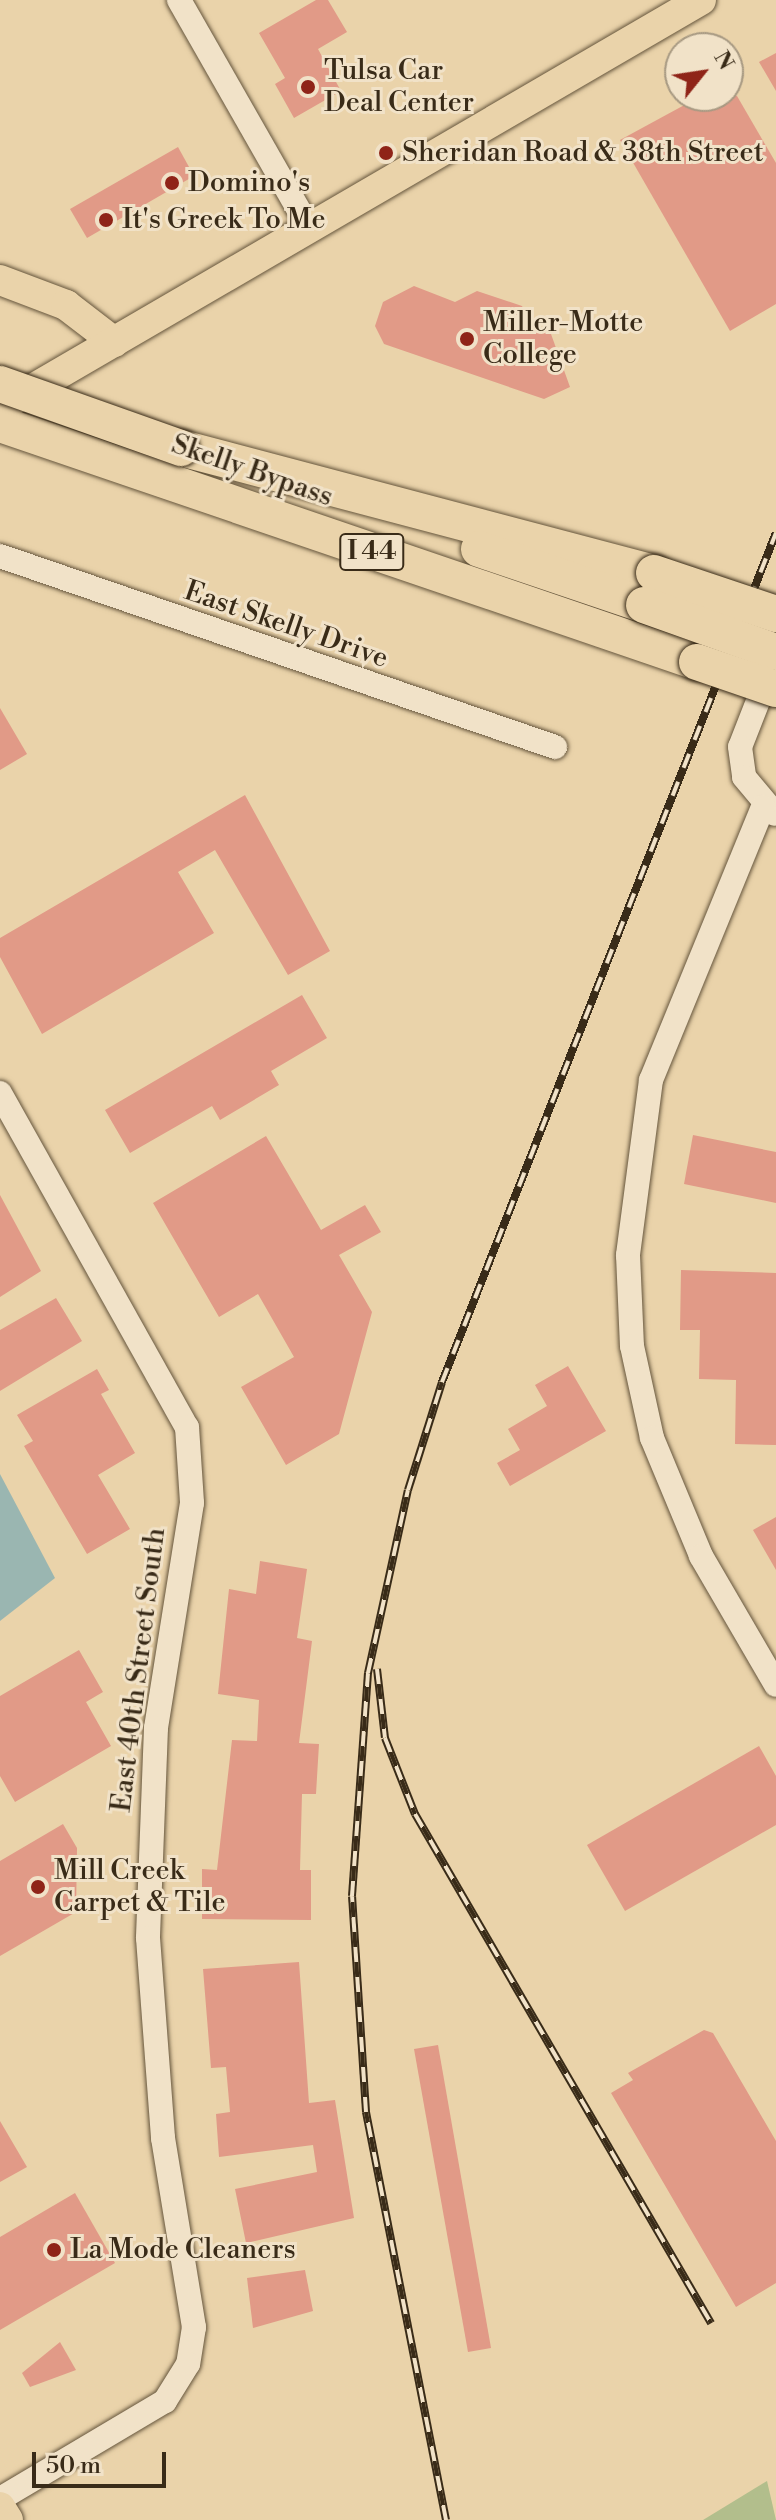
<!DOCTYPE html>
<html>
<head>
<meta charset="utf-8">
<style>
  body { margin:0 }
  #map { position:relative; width:776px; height:2520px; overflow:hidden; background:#ead3aa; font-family:"Libre Bodoni",serif }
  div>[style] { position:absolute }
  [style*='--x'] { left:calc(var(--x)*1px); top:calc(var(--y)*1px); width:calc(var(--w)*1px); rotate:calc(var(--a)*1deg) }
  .green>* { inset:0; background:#b2be8c }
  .water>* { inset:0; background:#9ab6b1 }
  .building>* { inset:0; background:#e19a87 }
  .roads { filter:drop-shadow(0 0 2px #65553c) drop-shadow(0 0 2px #65553c) }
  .minor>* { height:24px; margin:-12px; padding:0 12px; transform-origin:12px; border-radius:12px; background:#f1e2c8 }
  .major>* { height:30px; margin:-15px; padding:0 15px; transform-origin:15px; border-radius:15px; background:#ead3aa }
  .highway>* { height:36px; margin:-18px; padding:0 18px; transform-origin:18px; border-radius:18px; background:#ead3aa }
  .rail>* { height:8px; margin-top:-4px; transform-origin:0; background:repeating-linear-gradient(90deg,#f1e2c8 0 15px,#392b18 0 30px); box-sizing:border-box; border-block:2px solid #392b18 }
  .bridges { filter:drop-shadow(0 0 2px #392b18) drop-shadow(0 0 2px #392b18) }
  .highway-bridge>* { height:36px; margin:-18px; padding:0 18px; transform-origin:18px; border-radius:18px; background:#ead3aa }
  .dots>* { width:22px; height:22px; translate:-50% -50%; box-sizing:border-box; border:4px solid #f1e2c8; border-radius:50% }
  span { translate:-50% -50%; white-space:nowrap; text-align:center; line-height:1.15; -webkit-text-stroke:6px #f1e2c8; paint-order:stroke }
  .shield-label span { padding:2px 6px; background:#f1e2c8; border:2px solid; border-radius:6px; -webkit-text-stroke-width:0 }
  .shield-label { font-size:26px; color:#392b18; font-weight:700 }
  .poi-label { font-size:28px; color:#392b18 }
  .left { translate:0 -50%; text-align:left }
  .street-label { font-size:28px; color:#392b18 }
  .north { position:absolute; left:664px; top:32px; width:80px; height:80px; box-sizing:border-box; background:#f1e2c8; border:2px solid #a79982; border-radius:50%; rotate:60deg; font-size:22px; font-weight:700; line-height:32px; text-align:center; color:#392b18 }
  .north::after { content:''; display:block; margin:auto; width:28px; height:36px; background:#8f2418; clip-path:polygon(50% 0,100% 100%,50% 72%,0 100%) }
  .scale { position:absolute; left:32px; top:2452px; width:134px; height:36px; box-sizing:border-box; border:4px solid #392b18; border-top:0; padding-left:10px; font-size:24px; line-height:28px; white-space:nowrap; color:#392b18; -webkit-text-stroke:6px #f1e2c8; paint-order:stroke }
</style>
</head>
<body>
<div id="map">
  <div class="green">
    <div style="clip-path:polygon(767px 2481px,776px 2520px,703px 2520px)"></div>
  </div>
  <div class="water">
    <div style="clip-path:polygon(0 1474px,55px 1578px,0 1621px)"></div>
  </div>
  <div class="building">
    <div style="clip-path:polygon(316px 0,328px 0,347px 32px,318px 49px,341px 91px,294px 118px,275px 84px,285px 78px,259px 33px)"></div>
    <div style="clip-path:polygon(776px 53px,776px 91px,759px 62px)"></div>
    <div style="clip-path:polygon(701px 96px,737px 96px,776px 163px,776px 304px,730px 331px,620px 140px)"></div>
    <div style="clip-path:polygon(178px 147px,194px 176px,87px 238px,70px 209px)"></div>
    <div style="clip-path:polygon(414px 286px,455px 302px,477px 291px,522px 306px,533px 328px,551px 334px,570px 387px,544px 399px,384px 344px,375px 326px,383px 302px)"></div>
    <div style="clip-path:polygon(0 708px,27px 754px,0 770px)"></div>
    <div style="clip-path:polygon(245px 795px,330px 951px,288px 975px,215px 850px,178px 872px,214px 933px,42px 1034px,0 957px,0 938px)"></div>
    <div style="clip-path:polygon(302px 995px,327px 1038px,271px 1071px,279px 1085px,220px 1120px,212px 1106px,130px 1153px,105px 1110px)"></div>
    <div style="clip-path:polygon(693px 1135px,776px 1152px,776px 1203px,684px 1184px)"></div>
    <div style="clip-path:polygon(266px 1136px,321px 1230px,365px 1205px,381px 1232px,339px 1255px,372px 1312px,339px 1434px,286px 1465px,241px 1387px,294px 1357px,258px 1294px,219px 1317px,153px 1203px)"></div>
    <div style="clip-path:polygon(0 1195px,41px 1271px,0 1297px)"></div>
    <div style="clip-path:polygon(681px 1270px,776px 1273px,776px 1445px,735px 1444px,736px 1380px,699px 1379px,700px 1330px,680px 1330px)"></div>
    <div style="clip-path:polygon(56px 1298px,82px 1341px,0 1391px,0 1330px)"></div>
    <div style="clip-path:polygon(568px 1366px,606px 1431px,510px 1486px,497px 1463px,520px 1450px,508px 1429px,547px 1406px,535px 1385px)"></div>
    <div style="clip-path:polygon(97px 1369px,109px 1390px,101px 1394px,135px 1453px,98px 1475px,130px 1529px,87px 1554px,24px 1446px,33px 1441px,17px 1415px)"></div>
    <div style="clip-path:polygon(776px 1517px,776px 1570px,753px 1530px)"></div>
    <div style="clip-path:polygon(260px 1561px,307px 1569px,297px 1638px,312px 1641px,299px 1743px,319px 1744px,316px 1794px,302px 1794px,300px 1870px,311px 1870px,311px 1920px,202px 1919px,202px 1869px,217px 1870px,232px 1740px,257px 1741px,259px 1700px,218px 1694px,229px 1589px,256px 1594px)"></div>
    <div style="clip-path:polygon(79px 1650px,103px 1692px,86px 1702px,111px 1746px,15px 1802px,0 1776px,0 1696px)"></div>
    <div style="clip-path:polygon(759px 1746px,776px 1776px,776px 1825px,625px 1911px,587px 1845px)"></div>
    <div style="clip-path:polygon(63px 1824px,77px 1848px,76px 1912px,0 1956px,0 1861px)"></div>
    <div style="clip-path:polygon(299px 1962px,309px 2103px,335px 2100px,354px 2218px,246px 2243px,235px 2189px,317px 2172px,313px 2145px,219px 2157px,216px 2114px,230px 2112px,226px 2067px,211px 2068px,203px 1969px)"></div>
    <div style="clip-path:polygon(704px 2030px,713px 2033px,776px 2141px,776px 2283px,736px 2307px,611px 2093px,633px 2080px,628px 2073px)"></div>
    <div style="clip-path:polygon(438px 2045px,491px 2348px,468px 2352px,414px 2049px)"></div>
    <div style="clip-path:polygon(0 2121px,27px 2167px,0 2182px)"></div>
    <div style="clip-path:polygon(75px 2193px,115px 2263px,0 2330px,0 2237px)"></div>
    <div style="clip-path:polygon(305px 2270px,313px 2311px,253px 2328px,247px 2278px)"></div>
    <div style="clip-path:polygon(60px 2342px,76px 2370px,30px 2387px,22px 2373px)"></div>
  </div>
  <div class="roads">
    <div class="minor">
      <div style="--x:179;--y:0;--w:262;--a:60.3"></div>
      <div style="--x:0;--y:556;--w:587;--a:18.99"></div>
      <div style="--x:769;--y:673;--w:79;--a:111.4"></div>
      <div style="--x:740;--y:747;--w:30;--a:82"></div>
      <div style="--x:744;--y:777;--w:48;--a:50"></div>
      <div style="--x:763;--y:807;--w:295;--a:112.3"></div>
      <div style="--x:651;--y:1080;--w:177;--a:97.5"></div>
      <div style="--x:628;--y:1255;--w:91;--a:87.5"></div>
      <div style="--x:632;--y:1346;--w:94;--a:77.7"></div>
      <div style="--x:652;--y:1438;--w:128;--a:67.4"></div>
      <div style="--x:701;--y:1556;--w:149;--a:59.8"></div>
      <div style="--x:0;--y:1093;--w:383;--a:60.8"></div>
      <div style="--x:187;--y:1427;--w:76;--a:86.2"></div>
      <div style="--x:192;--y:1503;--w:228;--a:99.1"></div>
      <div style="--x:156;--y:1728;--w:210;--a:92.2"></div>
      <div style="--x:148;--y:1938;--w:201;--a:85.7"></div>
      <div style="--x:163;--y:2138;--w:192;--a:80.7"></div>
      <div style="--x:194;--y:2327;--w:37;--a:99"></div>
      <div style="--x:188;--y:2364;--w:44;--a:121.9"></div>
      <div style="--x:165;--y:2401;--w:192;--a:149.3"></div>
    </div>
    <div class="major">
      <div style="--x:0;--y:280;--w:71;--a:20.7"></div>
      <div style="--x:66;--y:305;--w:61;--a:37.6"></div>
      <div style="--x:0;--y:408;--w:811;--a:-30.2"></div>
      <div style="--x:0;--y:2507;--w:15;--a:58"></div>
    </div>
    <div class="highway">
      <div style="--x:0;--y:424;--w:737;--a:18.85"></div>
      <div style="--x:181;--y:448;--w:489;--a:14.8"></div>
      <div style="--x:479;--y:549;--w:174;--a:18.7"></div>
    </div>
  </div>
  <div class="rail">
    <div style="--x:377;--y:1669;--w:69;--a:83.4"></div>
    <div style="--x:385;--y:1738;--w:82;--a:68.5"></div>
    <div style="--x:415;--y:1814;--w:589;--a:59.82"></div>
    <div style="--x:446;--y:2520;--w:416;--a:-101.1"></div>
    <div style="--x:366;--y:2112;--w:216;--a:-93.7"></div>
    <div style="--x:352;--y:1896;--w:224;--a:-85.9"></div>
    <div style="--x:368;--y:1673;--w:187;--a:-77.7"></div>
    <div style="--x:408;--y:1490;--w:113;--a:-72.5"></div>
    <div style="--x:442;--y:1382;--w:912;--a:-68.53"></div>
  </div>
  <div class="bridges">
    <div class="highway-bridge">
      <div style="--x:0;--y:384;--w:192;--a:19.5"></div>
      <div style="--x:654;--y:573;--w:129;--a:18.6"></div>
      <div style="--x:644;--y:605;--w:140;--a:19.6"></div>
      <div style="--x:697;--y:662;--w:83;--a:18.9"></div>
    </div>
  </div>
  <div class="dots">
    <div style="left:308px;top:87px;background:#8f2418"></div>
    <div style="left:386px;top:153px;background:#8f2418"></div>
    <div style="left:172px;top:183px;background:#8f2418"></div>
    <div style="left:106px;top:220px;background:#8f2418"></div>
    <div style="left:467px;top:339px;background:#8f2418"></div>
    <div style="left:38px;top:1887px;background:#8f2418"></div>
    <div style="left:54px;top:2250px;background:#8f2418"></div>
  </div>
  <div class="shield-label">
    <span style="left:372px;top:552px">I 44</span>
  </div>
  <div class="poi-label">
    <span class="left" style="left:324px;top:87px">Tulsa Car<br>Deal Center</span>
    <span class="left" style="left:402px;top:153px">Sheridan Road &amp; 38th Street</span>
    <span class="left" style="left:188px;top:183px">Domino's</span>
    <span class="left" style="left:122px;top:220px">It's Greek To Me</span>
    <span class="left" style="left:483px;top:339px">Miller-Motte<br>College</span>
    <span class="left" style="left:54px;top:1887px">Mill Creek<br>Carpet &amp; Tile</span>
    <span class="left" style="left:70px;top:2250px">La Mode Cleaners</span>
  </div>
  <div class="street-label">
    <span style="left:252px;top:471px;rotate:19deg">Skelly Bypass</span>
    <span style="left:286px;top:625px;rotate:19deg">East Skelly Drive</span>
    <span style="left:139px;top:1670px;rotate:-83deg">East 40th Street South</span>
  </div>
  <div class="north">N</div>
  <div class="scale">50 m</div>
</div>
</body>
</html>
